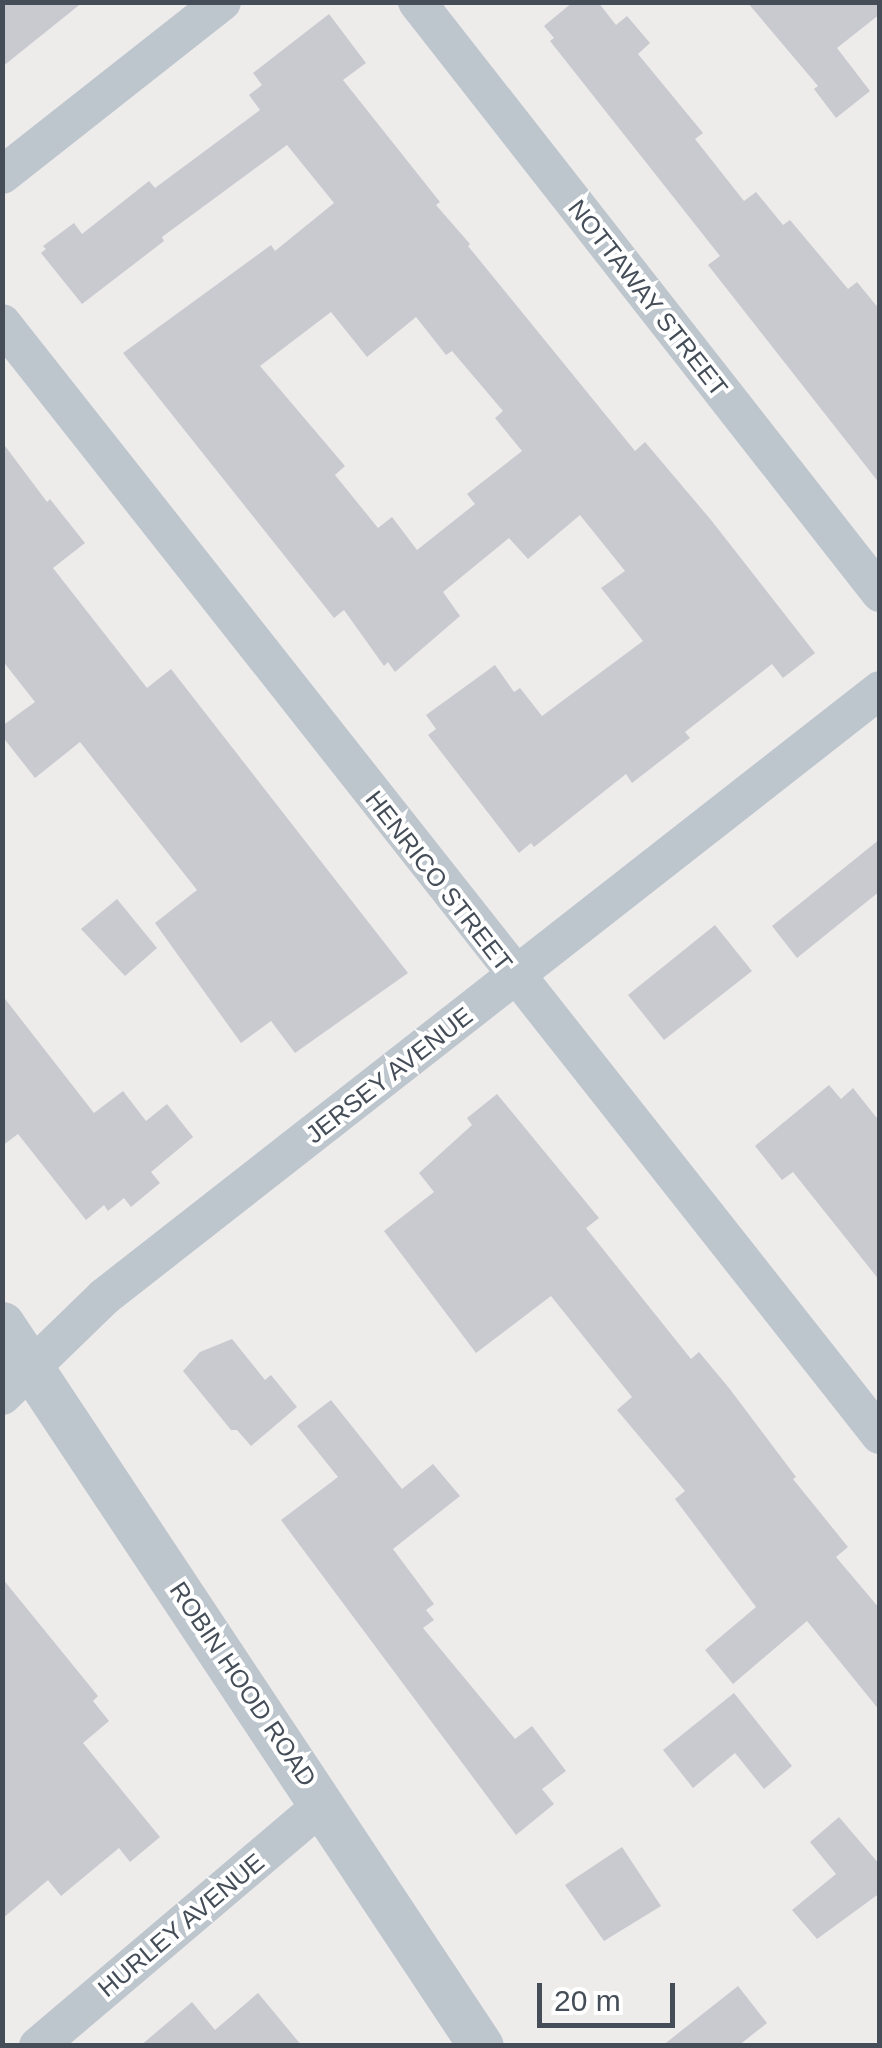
<!DOCTYPE html>
<html>
<head>
<meta charset="utf-8">
<style>
  body { margin:0 }
  #map { position:relative; width:882px; height:2048px; overflow:hidden; background:#eeebeb; font-family:Helvetica,sans-serif }
  div>[style] { position:absolute }
  [style*='--x'] { left:calc(var(--x)*1px); top:calc(var(--y)*1px); width:calc(var(--w)*1px); rotate:calc(var(--a)*1deg) }
  .building>* { inset:0; background:#c8cad0 }
  .minor>* { height:38px; margin:-19px; padding:0 19px; transform-origin:19px; border-radius:19px; background:#bdc5cd }
  .tertiary>* { height:45px; margin:-22.5px; padding:0 22.5px; transform-origin:22.5px; border-radius:22.5px; background:#bdc5cd }
  span { translate:-50% -50%; white-space:nowrap; text-align:center; line-height:1.15; -webkit-text-stroke:8px #fff; paint-order:stroke }
  .street-label { font-size:25px; color:#454e58 }
  .frame { position:absolute; inset:0; border:5px solid #454e58; pointer-events:none }
  .scale { position:absolute; left:537px; top:1983px; width:138px; height:45px; box-sizing:border-box; border:5px solid #454e58; border-top:0; padding-left:12px; font-size:30px; line-height:35px; white-space:nowrap; color:#454e58; -webkit-text-stroke:8px #fff; paint-order:stroke }
</style>
</head>
<body>
<div id="map">
  <div class="building">
    <div style="clip-path:polygon(2px 2px,83px 2px,2px 67px)"></div>
    <div style="clip-path:polygon(573px 2px,598px 2px,616px 25px,627px 16px,650px 43px,638px 54px,703px 133px,695px 139px,744px 201px,756px 192px,783px 225px,790px 220px,848px 289px,857px 282px,880px 310px,880px 484px,708px 265px,720px 256px,550px 41px,554px 38px,544px 26px)"></div>
    <div style="clip-path:polygon(747px 2px,880px 2px,880px 14px,837px 48px,870px 91px,836px 118px,814px 89px,818px 86px)"></div>
    <div style="clip-path:polygon(evenodd,329px 14px,366px 63px,343px 80px,440px 202px,436px 205px,470px 244px,468px 246px,635px 451px,645px 442px,711px 520px,815px 653px,783px 678px,772px 664px,685px 732px,690px 738px,632px 783px,626px 774px,534px 847px,531px 843px,519px 853px,428px 735px,436px 729px,426px 715px,495px 665px,514px 692px,520px 688px,542px 716px,643px 641px,601px 588px,625px 571px,580px 515px,528px 559px,509px 538px,443px 592px,460px 616px,395px 672px,388px 662px,384px 666px,344px 610px,334px 618px,123px 353px,271px 245px,275px 251px,334px 203px,287px 145px,162px 237px,164px 241px,82px 304px,41px 253px,46px 249px,43px 246px,74px 223px,82px 234px,149px 181px,155px 188px,260px 110px,249px 95px,262px 85px,253px 73px,329px 14px,331px 312px,367px 357px,416px 317px,446px 355px,452px 351px,503px 411px,495px 418px,522px 451px,467px 494px,475px 504px,417px 550px,392px 517px,378px 528px,335px 475px,345px 466px,260px 366px,331px 312px)"></div>
    <div style="clip-path:polygon(2px 442px,47px 502px,50px 499px,85px 543px,53px 568px,147px 688px,171px 669px,408px 973px,295px 1053px,271px 1021px,241px 1043px,155px 923px,197px 890px,80px 742px,35px 778px,2px 736px,2px 726px,35px 702px,2px 660px)"></div>
    <div style="clip-path:polygon(880px 839px,880px 891px,797px 958px,772px 926px)"></div>
    <div style="clip-path:polygon(117px 899px,157px 948px,125px 976px,81px 929px)"></div>
    <div style="clip-path:polygon(715px 925px,752px 971px,664px 1040px,628px 995px)"></div>
    <div style="clip-path:polygon(2px 995px,94px 1113px,123px 1091px,146px 1121px,167px 1104px,193px 1137px,151px 1172px,160px 1183px,131px 1207px,124px 1198px,108px 1211px,104px 1205px,86px 1220px,18px 1134px,2px 1146px)"></div>
    <div style="clip-path:polygon(829px 1085px,841px 1099px,853px 1088px,880px 1122px,880px 1281px,793px 1172px,782px 1180px,755px 1146px)"></div>
    <div style="clip-path:polygon(497px 1094px,599px 1218px,586px 1228px,691px 1359px,699px 1352px,729px 1388px,796px 1477px,793px 1479px,848px 1547px,836px 1557px,880px 1609px,880px 1711px,807px 1621px,733px 1684px,705px 1650px,756px 1607px,675px 1499px,685px 1491px,617px 1410px,632px 1397px,551px 1296px,476px 1353px,384px 1231px,434px 1192px,419px 1173px,472px 1125px,467px 1118px)"></div>
    <div style="clip-path:polygon(232px 1339px,265px 1380px,271px 1375px,297px 1407px,251px 1446px,237px 1430px,231px 1430px,183px 1371px,200px 1352px)"></div>
    <div style="clip-path:polygon(331px 1400px,402px 1489px,433px 1464px,460px 1496px,393px 1549px,434px 1604px,426px 1610px,434px 1620px,423px 1628px,515px 1739px,532px 1726px,566px 1771px,542px 1789px,554px 1804px,516px 1835px,281px 1520px,338px 1477px,297px 1426px)"></div>
    <div style="clip-path:polygon(2px 1578px,98px 1696px,93px 1701px,109px 1721px,83px 1743px,160px 1837px,130px 1862px,119px 1848px,61px 1896px,48px 1880px,2px 1919px)"></div>
    <div style="clip-path:polygon(734px 1693px,792px 1766px,764px 1789px,735px 1753px,693px 1788px,663px 1750px)"></div>
    <div style="clip-path:polygon(839px 1817px,880px 1865px,880px 1893px,817px 1939px,792px 1910px,836px 1874px,810px 1842px)"></div>
    <div style="clip-path:polygon(622px 1847px,661px 1906px,604px 1941px,565px 1885px)"></div>
    <div style="clip-path:polygon(738px 1986px,767px 2023px,738px 2046px,662px 2046px)"></div>
    <div style="clip-path:polygon(258px 1993px,302px 2046px,140px 2046px,192px 2002px,215px 2030px)"></div>
  </div>
  <div class="minor">
    <div style="--x:417;--y:2;--w:751;--a:51.92"></div>
    <div style="--x:2;--y:175;--w:280;--a:-38.2"></div>
    <div style="--x:2;--y:323;--w:1417;--a:51.71"></div>
    <div style="--x:2;--y:1396;--w:142;--a:-44.1"></div>
    <div style="--x:104;--y:1297;--w:985;--a:-38.03"></div>
    <div style="--x:38;--y:2046;--w:374;--a:-40.3"></div>
  </div>
  <div class="tertiary">
    <div style="--x:2;--y:1324;--w:866;--a:56.44"></div>
  </div>
  <div class="street-label">
    <span style="left:648px;top:298px;rotate:52deg">NOTTAWAY STREET</span>
    <span style="left:439px;top:881px;rotate:52deg">HENRICO STREET</span>
    <span style="left:389px;top:1075px;rotate:-38deg">JERSEY AVENUE</span>
    <span style="left:243px;top:1684px;rotate:56deg">ROBIN HOOD ROAD</span>
    <span style="left:181px;top:1925px;rotate:-40deg">HURLEY AVENUE</span>
  </div>
  <div class="frame"></div>
  <div class="scale">20 m</div>
</div>
</body>
</html>
